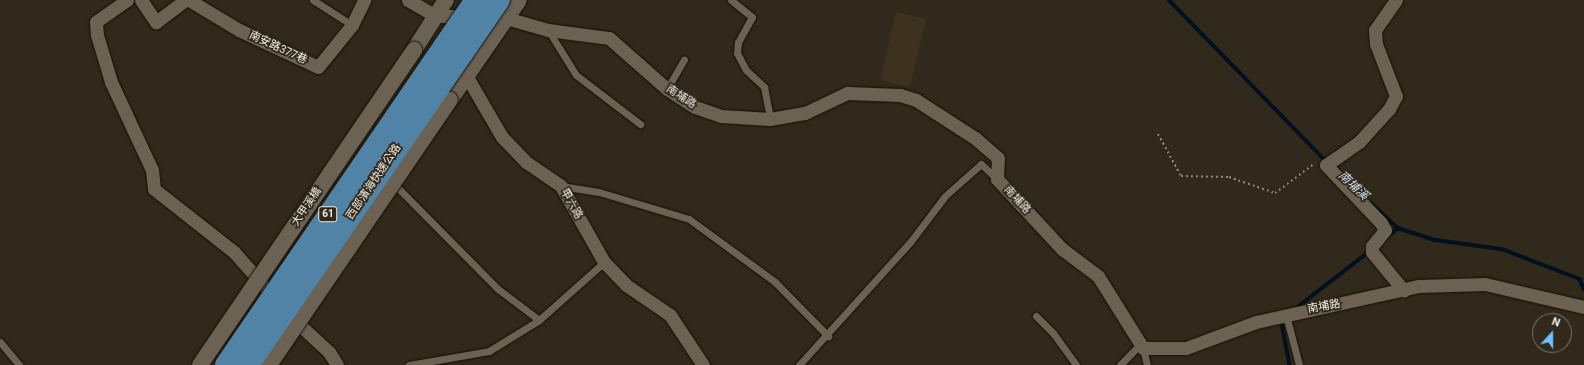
<!DOCTYPE html>
<html>
<head>
<meta charset="utf-8">
<style>
  body { margin:0 }
  #map { position:relative; width:1584px; height:365px; overflow:hidden; background:#30291c; font-family:Roboto,"Noto Sans TC",sans-serif }
  div>[style] { position:absolute }
  [style*='--x'] { left:calc(var(--x)*1px); top:calc(var(--y)*1px); width:calc(var(--w)*1px); rotate:calc(var(--a)*1deg) }
  .built>* { inset:0; background:#3d321f }
  .stream>* { height:3.5px; margin:-1.75px; padding:0 1.75px; transform-origin:1.75px; border-radius:1.75px; background:#01111f }
  .path>* { height:2px; margin-top:-1px; transform-origin:0; background:repeating-linear-gradient(90deg,#8e887e 0 2px,transparent 0 5px) }
  .roads { filter:drop-shadow(0 0 1px #181106) drop-shadow(0 0 1px #181106) }
  .service>* { height:7px; margin:-3.5px; padding:0 3.5px; transform-origin:3.5px; border-radius:3.5px; background:#6b6254 }
  .minor>* { height:13px; margin:-6.5px; padding:0 6.5px; transform-origin:6.5px; border-radius:6.5px; background:#6b6254 }
  .tertiary>* { height:16px; margin:-8px; padding:0 8px; transform-origin:8px; border-radius:8px; background:#6b6254 }
  .bridges { filter:drop-shadow(0 0 1px #181106) drop-shadow(0 0 1px #181106) }
  .tertiary-bridge>* { height:16px; margin:-8px; padding:0 8px; transform-origin:8px; border-radius:8px; background:#6b6254 }
  .trunk-bridge>* { height:22px; margin:-11px; padding:0 11px; transform-origin:11px; border-radius:11px; background:#5083a6 }
  span { translate:-50% -50%; white-space:nowrap; text-align:center; line-height:1.15; -webkit-text-stroke:3.5px #30291c; paint-order:stroke }
  .shield-label span { padding:1px 3px; background:#30291c; border:1px solid; border-radius:3px; -webkit-text-stroke-width:0 }
  .shield-label { font-size:10px; color:#f4efe7; font-weight:700 }
  .street-label { font-size:11px; color:#f4efe7 }
  .water-label { font-size:12px; color:#d2e2f0; font-style:italic }
  .north { position:absolute; left:1532px; top:313px; width:40px; height:40px; box-sizing:border-box; background:#30291c; border:1px solid #7e786d; border-radius:50%; rotate:21deg; font-size:11px; font-weight:700; line-height:16px; text-align:center; color:#f4efe7 }
  .north::after { content:''; display:block; margin:auto; width:14px; height:18px; background:#77bff7; clip-path:polygon(50% 0,100% 100%,50% 72%,0 100%) }
</style>
</head>
<body>
<div id="map">
  <div class="built">
    <div style="clip-path:polygon(896px 12px,926px 19px,910px 87px,880px 80px)"></div>
  </div>
  <div class="stream">
    <div style="--x:1169;--y:0;--w:226;--a:45.7"></div>
    <div style="--x:1371;--y:203;--w:37;--a:43"></div>
    <div style="--x:1398;--y:228;--w:40;--a:18"></div>
    <div style="--x:1436;--y:240;--w:67;--a:7.8"></div>
    <div style="--x:1502;--y:249;--w:84;--a:21"></div>
    <div style="--x:1580;--y:279;--w:11;--a:68"></div>
    <div style="--x:1385;--y:239;--w:17;--a:-40"></div>
    <div style="--x:1299;--y:306;--w:90;--a:-37.8"></div>
    <div style="--x:1281;--y:319;--w:47;--a:78.9"></div>
  </div>
  <div class="path">
    <div style="--x:1158;--y:134;--w:48;--a:61.3"></div>
    <div style="--x:1181;--y:176;--w:48;--a:1.2"></div>
    <div style="--x:1229;--y:177;--w:49;--a:19.2"></div>
    <div style="--x:1275;--y:193;--w:50;--a:-36.9"></div>
  </div>
  <div class="roads">
    <div class="service">
      <div style="--x:313;--y:0;--w:46;--a:32.7"></div>
      <div style="--x:731;--y:0;--w:27;--a:39"></div>
      <div style="--x:752;--y:17;--w:29;--a:119"></div>
      <div style="--x:738;--y:42;--w:11;--a:95"></div>
      <div style="--x:737;--y:53;--w:19;--a:62"></div>
      <div style="--x:746;--y:70;--w:25;--a:43"></div>
      <div style="--x:764;--y:87;--w:33;--a:79"></div>
      <div style="--x:548;--y:30;--w:53;--a:58.1"></div>
      <div style="--x:576;--y:75;--w:81;--a:37.4"></div>
      <div style="--x:667;--y:89;--w:34;--a:-60"></div>
      <div style="--x:393;--y:183;--w:149;--a:45.3"></div>
      <div style="--x:498;--y:289;--w:51;--a:37.1"></div>
      <div style="--x:561;--y:186;--w:38;--a:9"></div>
      <div style="--x:599;--y:192;--w:94;--a:16.7"></div>
      <div style="--x:689;--y:219;--w:107;--a:36.2"></div>
      <div style="--x:775;--y:282;--w:76;--a:45.5"></div>
      <div style="--x:1286;--y:315;--w:52;--a:75.4"></div>
      <div style="--x:1036;--y:316;--w:24;--a:45"></div>
      <div style="--x:1053;--y:333;--w:39;--a:54"></div>
      <div style="--x:0;--y:342;--w:30;--a:50"></div>
      <div style="--x:1143;--y:348;--w:17;--a:77"></div>
      <div style="--x:409;--y:365;--w:81;--a:-9.9"></div>
      <div style="--x:489;--y:351;--w:59;--a:-31.8"></div>
      <div style="--x:539;--y:320;--w:87;--a:-41.7"></div>
      <div style="--x:799;--y:365;--w:167;--a:-47.9"></div>
      <div style="--x:911;--y:241;--w:56;--a:-52.9"></div>
      <div style="--x:945;--y:196;--w:48;--a:-41.6"></div>
      <div style="--x:981;--y:164;--w:22;--a:43"></div>
      <div style="--x:1120;--y:365;--w:29;--a:-46"></div>
    </div>
    <div class="minor">
      <div style="--x:127;--y:0;--w:38;--a:145"></div>
      <div style="--x:96;--y:22;--w:13;--a:86"></div>
      <div style="--x:97;--y:35;--w:49;--a:73.4"></div>
      <div style="--x:111;--y:82;--w:97;--a:65"></div>
      <div style="--x:152;--y:170;--w:19;--a:84"></div>
      <div style="--x:154;--y:189;--w:102;--a:38.2"></div>
      <div style="--x:234;--y:252;--w:65;--a:48.7"></div>
      <div style="--x:141;--y:0;--w:27;--a:56"></div>
      <div style="--x:156;--y:22;--w:36;--a:-37"></div>
      <div style="--x:189;--y:0;--w:58;--a:31"></div>
      <div style="--x:239;--y:30;--w:87;--a:25.1"></div>
      <div style="--x:318;--y:67;--w:54;--a:-51"></div>
      <div style="--x:352;--y:25;--w:28;--a:-64"></div>
      <div style="--x:408;--y:0;--w:32;--a:30"></div>
      <div style="--x:436;--y:16;--w:32;--a:0"></div>
      <div style="--x:1396;--y:0;--w:37;--a:125"></div>
      <div style="--x:1375;--y:30;--w:14;--a:86"></div>
      <div style="--x:1376;--y:44;--w:56;--a:69"></div>
      <div style="--x:1396;--y:96;--w:15;--a:118"></div>
      <div style="--x:1389;--y:109;--w:45;--a:132.3"></div>
      <div style="--x:1359;--y:142;--w:40;--a:145.1"></div>
      <div style="--x:1326;--y:165;--w:80;--a:46.5"></div>
      <div style="--x:1381;--y:223;--w:8;--a:60"></div>
      <div style="--x:1385;--y:230;--w:21;--a:129"></div>
      <div style="--x:1372;--y:246;--w:6;--a:90"></div>
      <div style="--x:1372;--y:252;--w:50;--a:50.6"></div>
      <div style="--x:499;--y:16;--w:51;--a:15.9"></div>
      <div style="--x:548;--y:30;--w:62;--a:7.5"></div>
      <div style="--x:609;--y:38;--w:77;--a:41.3"></div>
      <div style="--x:667;--y:89;--w:33;--a:33"></div>
      <div style="--x:695;--y:107;--w:28;--a:19"></div>
      <div style="--x:721;--y:116;--w:49;--a:3.5"></div>
      <div style="--x:770;--y:119;--w:36;--a:-10"></div>
      <div style="--x:805;--y:113;--w:47;--a:-25.5"></div>
      <div style="--x:847;--y:93;--w:53;--a:2.2"></div>
      <div style="--x:900;--y:95;--w:17;--a:17"></div>
      <div style="--x:916;--y:100;--w:70;--a:32.8"></div>
      <div style="--x:975;--y:138;--w:30;--a:41"></div>
      <div style="--x:998;--y:158;--w:21;--a:93"></div>
      <div style="--x:997;--y:179;--w:96;--a:47.1"></div>
      <div style="--x:1062;--y:249;--w:45;--a:36.9"></div>
      <div style="--x:1098;--y:276;--w:85;--a:58"></div>
      <div style="--x:1143;--y:348;--w:43;--a:0"></div>
      <div style="--x:1186;--y:348;--w:75;--a:-20.4"></div>
      <div style="--x:1256;--y:322;--w:167;--a:-12.5"></div>
      <div style="--x:1419;--y:286;--w:66;--a:-1.7"></div>
      <div style="--x:1485;--y:284;--w:102;--a:13.1"></div>
      <div style="--x:463;--y:70;--w:78;--a:59.8"></div>
      <div style="--x:502;--y:137;--w:35;--a:46"></div>
      <div style="--x:526;--y:162;--w:42;--a:34.4"></div>
      <div style="--x:561;--y:186;--w:87;--a:60.5"></div>
      <div style="--x:604;--y:262;--w:32;--a:46"></div>
      <div style="--x:626;--y:285;--w:53;--a:34.3"></div>
      <div style="--x:670;--y:315;--w:60;--a:56.6"></div>
      <div style="--x:291;--y:317;--w:52;--a:42.6"></div>
      <div style="--x:329;--y:352;--w:15;--a:58"></div>
    </div>
    <div class="tertiary">
      <div style="--x:414;--y:50;--w:59;--a:-57.4"></div>
      <div style="--x:450;--y:100;--w:121;--a:-55.4"></div>
    </div>
  </div>
  <div class="bridges">
    <div class="tertiary-bridge">
      <div style="--x:200;--y:365;--w:381;--a:-55.8"></div>
      <div style="--x:269;--y:365;--w:321;--a:-55.7"></div>
    </div>
    <div class="trunk-bridge">
      <div style="--x:226;--y:365;--w:442;--a:-55.6"></div>
      <div style="--x:248;--y:365;--w:443;--a:-55.5"></div>
    </div>
  </div>
  <div class="shield-label">
    <span style="left:328px;top:214px">61</span>
  </div>
  <div class="street-label">
    <span style="left:278px;top:48px;rotate:25deg">南安路377巷</span>
    <span style="left:681px;top:97px;rotate:33deg">南埔路</span>
    <span style="left:374px;top:182px;rotate:-56deg">西部濱海快速公路</span>
    <span style="left:1017px;top:200px;rotate:47deg">南埔路</span>
    <span style="left:571px;top:204px;rotate:60deg">甲六路</span>
    <span style="left:307px;top:207px;rotate:-56deg">大甲溪橋</span>
    <span style="left:1324px;top:307px;rotate:-10deg">南埔路</span>
  </div>
  <div class="water-label">
    <span style="left:1353px;top:186px;rotate:43deg">南埔溪</span>
  </div>
  <div class="north">N</div>
</div>
</body>
</html>
